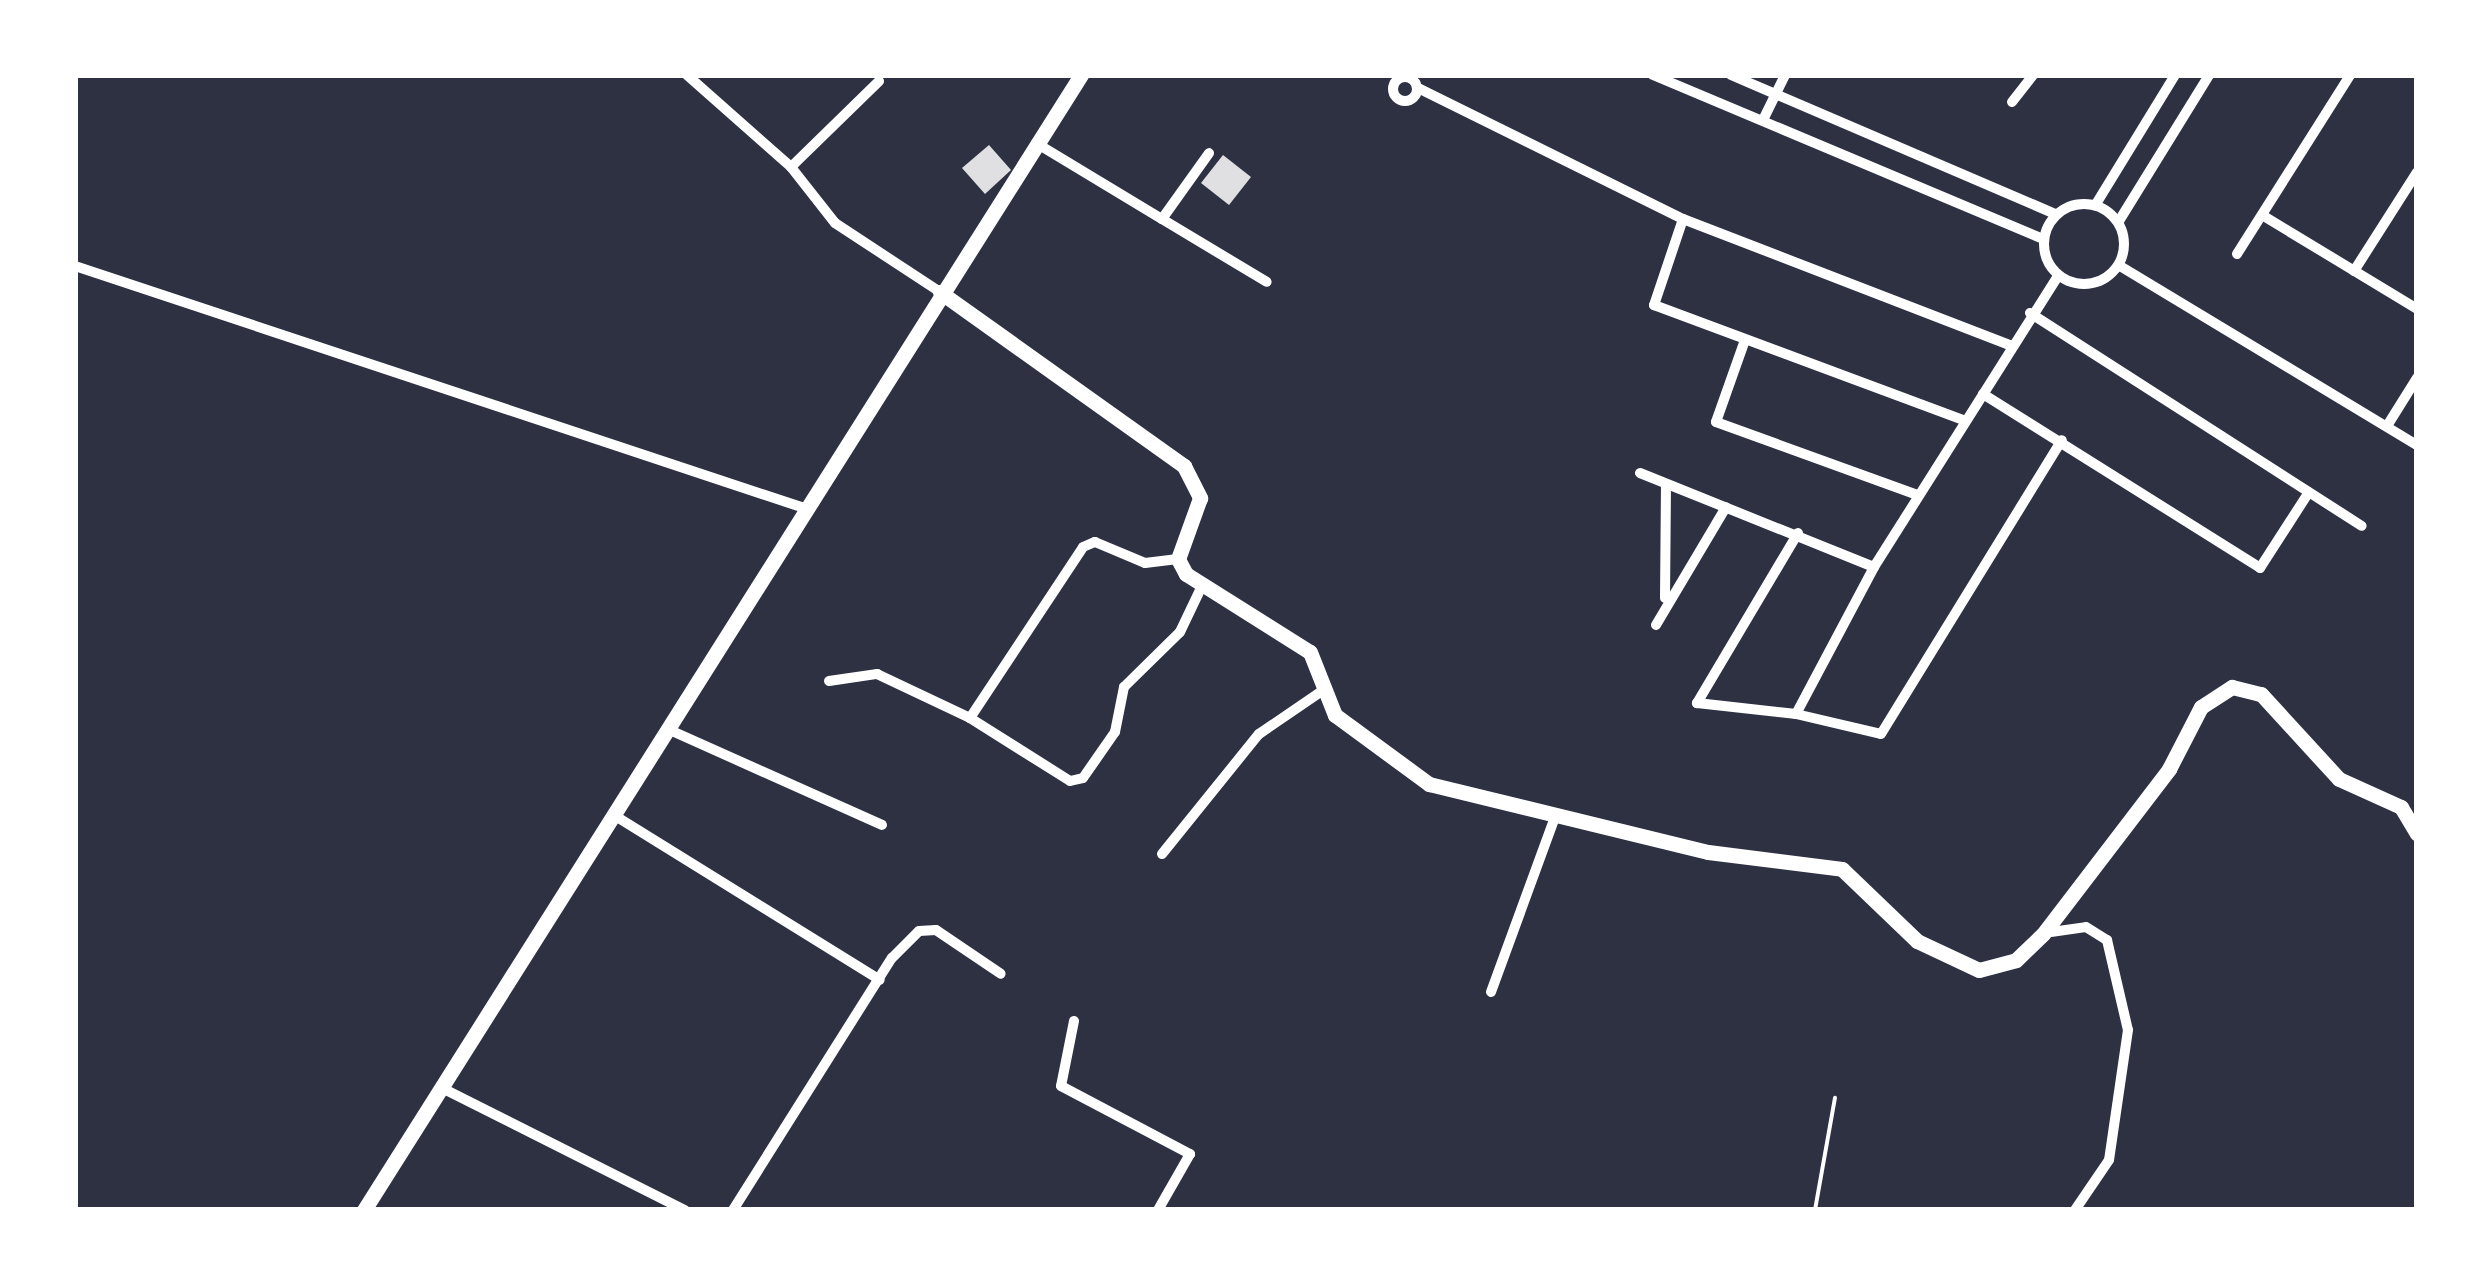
<!DOCTYPE html>
<html>
<head>
<meta charset="utf-8">
<style>
  body { margin:0 }
  #map { position:relative; width:2492px; height:1285px; overflow:hidden; background:#2d3142; font-family:"Public Sans",sans-serif }
  div>[style] { position:absolute }
  [style*='--x'] { left:calc(var(--x)*1px); top:calc(var(--y)*1px); width:calc(var(--w)*1px); rotate:calc(var(--a)*1deg) }
  .building>* { inset:0; background:#e0e0e3 }
  .path>* { height:4px; margin:-2px; padding:0 2px; transform-origin:2px; border-radius:2px; background:#fff }
  .minor>* { height:10px; margin:-5px; padding:0 5px; transform-origin:5px; border-radius:5px; background:#fff }
  .minor>.ring { margin:-5px; padding:0; box-sizing:content-box; background:none; border:10px solid #fff; border-radius:50% }
  .tertiary>* { height:15px; margin:-7.5px; padding:0 7.5px; transform-origin:7.5px; border-radius:7.5px; background:#fff }
  span { translate:-50% -50%; white-space:nowrap; text-align:center; line-height:1.15; -webkit-text-stroke:8px #fff; paint-order:stroke }
  .frame { position:absolute; inset:0; border:78px solid #fff; pointer-events:none }
</style>
</head>
<body>
<div id="map">
  <div class="building">
    <div style="clip-path:polygon(989px 145px,1011px 170px,985px 194px,962px 168px)"></div>
    <div style="clip-path:polygon(1223px 155px,1251px 177px,1229px 205px,1201px 183px)"></div>
  </div>
  <div class="path">
    <div style="--x:1815;--y:1210;--w:114;--a:-79.9"></div>
  </div>
  <div class="minor">
    <div style="--x:687;--y:75;--w:139;--a:41.5"></div>
    <div style="--x:791;--y:167;--w:71;--a:51.8"></div>
    <div style="--x:835;--y:223;--w:126;--a:33.3"></div>
    <div style="--x:1653;--y:75;--w:423;--a:22.8"></div>
    <div style="--x:1731;--y:75;--w:353;--a:23.2"></div>
    <div class="ring" style="left:1393px;top:77px;width:14px;height:14px"></div>
    <div style="--x:1418;--y:88;--w:296;--a:26.3"></div>
    <div style="--x:1683;--y:219;--w:350;--a:21.1"></div>
    <div style="--x:2012;--y:102;--w:34;--a:-52"></div>
    <div style="--x:1763;--y:120;--w:50;--a:-63.9"></div>
    <div style="--x:1036;--y:143;--w:147;--a:31.1"></div>
    <div style="--x:1162;--y:219;--w:81;--a:-54.5"></div>
    <div style="--x:791;--y:167;--w:123;--a:-44.3"></div>
    <div class="ring" style="left:2044px;top:204px;width:70px;height:70px"></div>
    <div style="--x:2096;--y:204;--w:151;--a:-58.5"></div>
    <div style="--x:2262;--y:215;--w:181;--a:31.2"></div>
    <div style="--x:1162;--y:219;--w:122;--a:31"></div>
    <div style="--x:1683;--y:219;--w:91;--a:108.6"></div>
    <div style="--x:1654;--y:305;--w:331;--a:20.4"></div>
    <div style="--x:2119;--y:221;--w:172;--a:-58.3"></div>
    <div style="--x:2237;--y:254;--w:212;--a:-57.7"></div>
    <div style="--x:75;--y:266;--w:771;--a:18.36"></div>
    <div style="--x:2120;--y:266;--w:347;--a:31.1"></div>
    <div style="--x:2354;--y:271;--w:117;--a:-57.5"></div>
    <div style="--x:2030;--y:313;--w:394;--a:32.7"></div>
    <div style="--x:1745;--y:340;--w:87;--a:109.5"></div>
    <div style="--x:1716;--y:422;--w:215;--a:19.9"></div>
    <div style="--x:1983;--y:394;--w:327;--a:32.1"></div>
    <div style="--x:2260;--y:568;--w:90;--a:-57.2"></div>
    <div style="--x:2387;--y:426;--w:57;--a:-58"></div>
    <div style="--x:1640;--y:473;--w:252;--a:21.9"></div>
    <div style="--x:1798;--y:533;--w:198;--a:120.7"></div>
    <div style="--x:1697;--y:703;--w:100;--a:6.3"></div>
    <div style="--x:1796;--y:714;--w:166;--a:-62"></div>
    <div style="--x:1874;--y:567;--w:344;--a:-57.7"></div>
    <div style="--x:1665;--y:598;--w:113;--a:-89.5"></div>
    <div style="--x:1656;--y:625;--w:137;--a:-59.3"></div>
    <div style="--x:829;--y:681;--w:49;--a:-8.3"></div>
    <div style="--x:877;--y:674;--w:103;--a:25.3"></div>
    <div style="--x:970;--y:718;--w:205;--a:-56.5"></div>
    <div style="--x:1083;--y:547;--w:13;--a:-23"></div>
    <div style="--x:1095;--y:542;--w:54;--a:22.8"></div>
    <div style="--x:1145;--y:563;--w:33;--a:-7"></div>
    <div style="--x:1796;--y:714;--w:87;--a:13.2"></div>
    <div style="--x:1881;--y:734;--w:345;--a:-58.4"></div>
    <div style="--x:970;--y:718;--w:118;--a:32.2"></div>
    <div style="--x:1070;--y:781;--w:13;--a:-13"></div>
    <div style="--x:1083;--y:778;--w:56;--a:-55.2"></div>
    <div style="--x:1115;--y:732;--w:46;--a:-78.7"></div>
    <div style="--x:1124;--y:687;--w:78;--a:-44.5"></div>
    <div style="--x:1180;--y:632;--w:49;--a:-64.5"></div>
    <div style="--x:672;--y:731;--w:230;--a:24.1"></div>
    <div style="--x:617;--y:817;--w:309;--a:31.8"></div>
    <div style="--x:1162;--y:854;--w:154;--a:-51.1"></div>
    <div style="--x:1259;--y:734;--w:76;--a:-34.3"></div>
    <div style="--x:2044;--y:933;--w:42;--a:-8.1"></div>
    <div style="--x:2086;--y:927;--w:25;--a:32"></div>
    <div style="--x:2107;--y:940;--w:92;--a:76.9"></div>
    <div style="--x:2128;--y:1030;--w:131;--a:98.3"></div>
    <div style="--x:2109;--y:1160;--w:60;--a:124.2"></div>
    <div style="--x:1491;--y:992;--w:186;--a:-69.9"></div>
    <div style="--x:1074;--y:1021;--w:66;--a:101.3"></div>
    <div style="--x:1061;--y:1086;--w:146;--a:27.8"></div>
    <div style="--x:1190;--y:1154;--w:64;--a:119.7"></div>
    <div style="--x:442;--y:1088;--w:272;--a:26.7"></div>
    <div style="--x:733;--y:1210;--w:298;--a:-57.8"></div>
    <div style="--x:892;--y:958;--w:38;--a:-45"></div>
    <div style="--x:919;--y:931;--w:17;--a:-3"></div>
    <div style="--x:936;--y:930;--w:78;--a:34.1"></div>
  </div>
  <div class="tertiary">
    <div style="--x:940;--y:292;--w:300;--a:35.5"></div>
    <div style="--x:1184;--y:466;--w:36;--a:63"></div>
    <div style="--x:1200;--y:498;--w:65;--a:109.8"></div>
    <div style="--x:1178;--y:559;--w:17;--a:62"></div>
    <div style="--x:1186;--y:574;--w:146;--a:32.2"></div>
    <div style="--x:1310;--y:652;--w:68;--a:68.4"></div>
    <div style="--x:1335;--y:715;--w:117;--a:36.3"></div>
    <div style="--x:1429;--y:784;--w:287;--a:13.7"></div>
    <div style="--x:1708;--y:852;--w:135;--a:7.2"></div>
    <div style="--x:1842;--y:869;--w:104;--a:43.8"></div>
    <div style="--x:1917;--y:941;--w:68;--a:25.1"></div>
    <div style="--x:1979;--y:970;--w:38;--a:-15"></div>
    <div style="--x:2016;--y:960;--w:37;--a:-44"></div>
    <div style="--x:2043;--y:934;--w:208;--a:-52.6"></div>
    <div style="--x:2169;--y:769;--w:70;--a:-62.7"></div>
    <div style="--x:2201;--y:707;--w:37;--a:-33"></div>
    <div style="--x:2232;--y:687;--w:30;--a:14"></div>
    <div style="--x:2261;--y:694;--w:115;--a:47.5"></div>
    <div style="--x:2339;--y:779;--w:68;--a:24.3"></div>
    <div style="--x:2401;--y:807;--w:31;--a:59"></div>
    <div style="--x:364;--y:1210;--w:1343;--a:-57.72"></div>
  </div>
  <div class="frame"></div>
</div>
</body>
</html>
